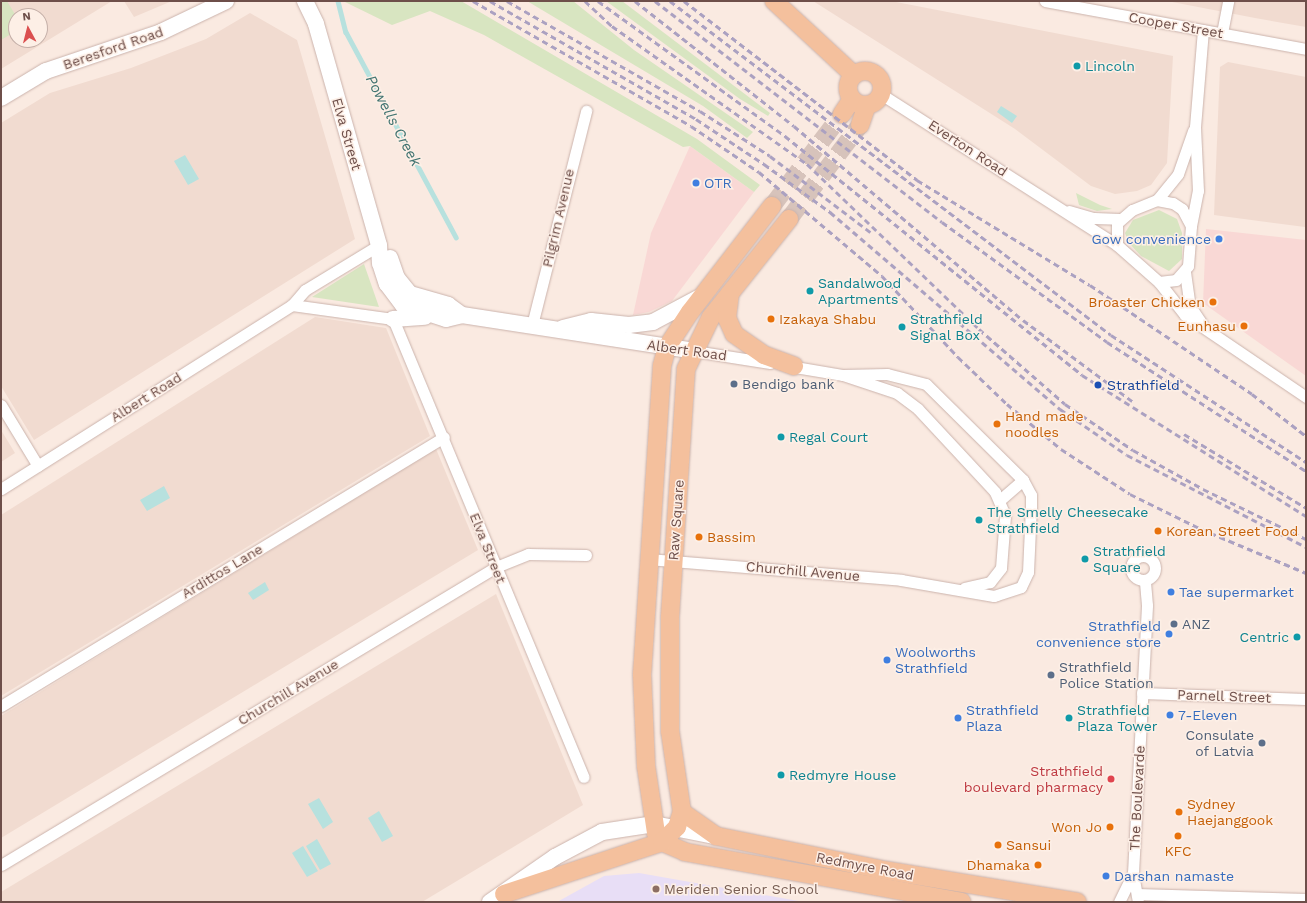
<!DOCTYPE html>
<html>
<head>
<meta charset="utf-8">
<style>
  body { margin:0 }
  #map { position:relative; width:1307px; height:903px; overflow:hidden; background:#faeae1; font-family:"Work Sans",sans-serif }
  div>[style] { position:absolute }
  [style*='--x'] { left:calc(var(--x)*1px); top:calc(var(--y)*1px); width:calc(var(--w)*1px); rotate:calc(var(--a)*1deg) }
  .residential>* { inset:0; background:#f1dbd0 }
  .commercial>* { inset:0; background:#f9d8d5 }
  .education>* { inset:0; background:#e8def6 }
  .green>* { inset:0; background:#d8e5c1 }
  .water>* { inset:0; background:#b7e1de }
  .stream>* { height:4.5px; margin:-2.25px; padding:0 2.25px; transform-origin:2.25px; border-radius:2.25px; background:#b7e1de }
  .primary-tunnel>* { height:18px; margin-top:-9px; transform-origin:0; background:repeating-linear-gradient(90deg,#d7c3bb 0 18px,transparent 0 27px) }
  .roads { filter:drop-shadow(0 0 1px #cbb3ac) drop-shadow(0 0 1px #cbb3ac) }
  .minor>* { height:11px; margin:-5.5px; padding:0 5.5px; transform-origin:5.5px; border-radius:5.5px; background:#fff }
  .minor>.ring { margin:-5.5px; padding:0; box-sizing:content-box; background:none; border:11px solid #fff; border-radius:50% }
  .secondary>* { height:16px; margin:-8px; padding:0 8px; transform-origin:8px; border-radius:8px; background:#fff }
  .primary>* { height:18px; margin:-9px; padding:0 9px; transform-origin:9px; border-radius:9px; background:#f4c09d }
  .primary>.ring { margin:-9px; padding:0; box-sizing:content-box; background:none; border:18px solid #f4c09d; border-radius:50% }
  .rail>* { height:3px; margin-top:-1.5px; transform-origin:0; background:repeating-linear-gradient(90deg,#aba1c1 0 6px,transparent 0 10px) }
  .dots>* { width:11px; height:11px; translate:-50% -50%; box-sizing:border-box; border:2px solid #fdefe6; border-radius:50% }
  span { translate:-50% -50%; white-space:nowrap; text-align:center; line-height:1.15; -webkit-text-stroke:3px #fdefe6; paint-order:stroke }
  .street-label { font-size:14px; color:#6e4f4a }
  .culture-label { font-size:14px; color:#0d838f }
  .left { translate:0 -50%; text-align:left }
  .right { translate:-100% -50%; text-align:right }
  .shop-label { font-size:14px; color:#366cbe }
  .food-label { font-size:14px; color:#c56008 }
  .service-label { font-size:14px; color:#4e5e75 }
  .transit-label { font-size:14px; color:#164399 }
  .health-label { font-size:14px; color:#be3a42 }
  .education-label { font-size:14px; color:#785e54 }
  .water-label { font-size:15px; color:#407370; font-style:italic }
  .frame { position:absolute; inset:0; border:2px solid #6e4f4a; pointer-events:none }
  .north { position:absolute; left:8px; top:8px; width:40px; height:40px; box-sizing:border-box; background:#fdefe6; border:1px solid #c4afa8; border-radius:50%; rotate:353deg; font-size:11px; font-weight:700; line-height:16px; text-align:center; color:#6e4f4a }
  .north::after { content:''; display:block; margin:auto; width:14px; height:18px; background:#db4f4f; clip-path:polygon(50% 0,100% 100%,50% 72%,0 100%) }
</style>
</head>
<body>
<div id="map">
  <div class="residential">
    <div style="clip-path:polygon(evenodd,1px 1px,112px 1px,1px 69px,1px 1px,16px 16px,40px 16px,40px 40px,16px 40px,16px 16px)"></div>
    <div style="clip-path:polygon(124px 1px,172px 1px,134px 17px)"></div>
    <div style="clip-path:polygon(813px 1px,891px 1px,1173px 56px,1167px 163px,1151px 185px,1137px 191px,1115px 194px,1091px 186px,1015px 129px)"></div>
    <div style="clip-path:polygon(1167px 1px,1306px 1px,1306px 27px,1255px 18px)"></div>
    <div style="clip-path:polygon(250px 13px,297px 40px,355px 239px,34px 440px,1px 386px,1px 123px,50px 93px,131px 68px,206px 39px)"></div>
    <div style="clip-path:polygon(1228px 62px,1306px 77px,1305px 227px,1214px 215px,1220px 67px)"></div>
    <div style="clip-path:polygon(315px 317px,386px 328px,430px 436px,1px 696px,1px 515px)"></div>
    <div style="clip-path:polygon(1px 430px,15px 453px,1px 462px)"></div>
    <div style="clip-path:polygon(436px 449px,478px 550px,1px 838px,1px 716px)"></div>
    <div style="clip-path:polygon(496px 594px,583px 805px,422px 902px,1px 902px,1px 892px)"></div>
  </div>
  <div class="commercial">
    <div style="clip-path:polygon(690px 146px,754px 192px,672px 301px,649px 312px,633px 315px,651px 233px)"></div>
    <div style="clip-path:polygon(1206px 229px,1306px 240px,1306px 376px,1203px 303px)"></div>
  </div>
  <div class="education">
    <div style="clip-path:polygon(639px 873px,804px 902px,557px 902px,604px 876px)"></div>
  </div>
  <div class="green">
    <div style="clip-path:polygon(1px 1px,7px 1px,16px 16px,16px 31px,1px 40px)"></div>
    <div style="clip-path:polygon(343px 1px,461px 1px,697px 139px,760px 185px,754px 192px,690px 146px,683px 147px,484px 35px,430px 11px,392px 25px)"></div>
    <div style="clip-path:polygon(527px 1px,573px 1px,634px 50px,753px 132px,747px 138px,703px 106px)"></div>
    <div style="clip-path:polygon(606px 1px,622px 1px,770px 113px,768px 116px,740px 99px)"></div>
    <div style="clip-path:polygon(1076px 193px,1100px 205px,1112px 209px,1097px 211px,1079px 205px)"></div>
    <div style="clip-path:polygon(1159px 210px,1177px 219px,1182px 233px,1182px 259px,1169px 271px,1141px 256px,1129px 243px,1125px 233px,1133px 220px)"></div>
    <div style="clip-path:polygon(364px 264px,379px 307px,312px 297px)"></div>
  </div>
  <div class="water">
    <div style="clip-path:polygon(1001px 106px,1017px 116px,1012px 123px,997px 112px)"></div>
    <div style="clip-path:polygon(185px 155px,199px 179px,188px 185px,174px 161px)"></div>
    <div style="clip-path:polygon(164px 486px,170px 498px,147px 511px,140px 500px)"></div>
    <div style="clip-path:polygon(265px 582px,269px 590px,253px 600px,248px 593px)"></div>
    <div style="clip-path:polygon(319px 798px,333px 822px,323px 829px,308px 804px)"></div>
    <div style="clip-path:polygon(379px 811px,393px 836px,382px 842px,368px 818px)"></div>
    <div style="clip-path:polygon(317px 839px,331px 864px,320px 870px,306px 846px)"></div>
    <div style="clip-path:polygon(303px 846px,318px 871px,307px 877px,292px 853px)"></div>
  </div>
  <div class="stream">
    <div style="--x:338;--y:1;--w:32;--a:76"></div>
    <div style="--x:346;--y:32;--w:233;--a:61.8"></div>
  </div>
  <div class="primary-tunnel">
    <div style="--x:772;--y:206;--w:116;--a:-52.7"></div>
    <div style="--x:789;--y:219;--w:118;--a:-52.9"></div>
  </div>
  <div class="roads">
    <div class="minor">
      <div style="--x:1045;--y:1;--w:265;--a:10.4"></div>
      <div style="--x:1222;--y:33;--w:33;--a:-79"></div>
      <div style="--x:881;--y:94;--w:280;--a:32.6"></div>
      <div style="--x:1117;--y:245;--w:56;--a:41.4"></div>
      <div style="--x:1159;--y:282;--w:42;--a:51.8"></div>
      <div style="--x:1185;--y:315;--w:146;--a:34.1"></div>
      <div style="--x:1157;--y:200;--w:33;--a:-51"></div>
      <div style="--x:1178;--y:174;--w:46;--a:-70.8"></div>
      <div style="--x:1069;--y:211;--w:26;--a:16"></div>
      <div style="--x:1094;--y:218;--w:25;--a:2"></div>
      <div style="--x:1191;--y:226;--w:36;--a:-79"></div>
      <div style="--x:1198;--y:191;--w:64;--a:-92.7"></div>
      <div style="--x:1195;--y:127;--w:97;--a:-85.3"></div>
      <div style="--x:1117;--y:245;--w:22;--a:-90"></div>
      <div style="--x:1117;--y:223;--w:20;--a:-41"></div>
      <div style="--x:1132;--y:210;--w:27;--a:-22"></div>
      <div style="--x:1157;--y:200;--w:16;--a:11"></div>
      <div style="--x:1173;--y:203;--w:11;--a:34"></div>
      <div style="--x:1182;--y:209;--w:19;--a:62"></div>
      <div style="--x:1191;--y:226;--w:40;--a:94.3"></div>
      <div style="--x:1188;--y:266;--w:18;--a:131"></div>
      <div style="--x:1176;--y:280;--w:17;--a:173"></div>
      <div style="--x:1185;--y:272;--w:34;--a:82"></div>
      <div style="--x:1190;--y:306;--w:22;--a:56"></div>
      <div style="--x:292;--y:305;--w:102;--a:7.9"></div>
      <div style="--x:393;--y:319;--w:496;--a:67.4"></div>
      <div style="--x:532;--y:325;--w:221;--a:-75.8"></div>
      <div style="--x:694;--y:351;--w:77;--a:9"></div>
      <div style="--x:789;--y:366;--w:55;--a:9.5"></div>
      <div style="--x:843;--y:375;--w:57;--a:18.4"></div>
      <div style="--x:897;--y:393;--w:26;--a:37"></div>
      <div style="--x:918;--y:409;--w:113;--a:47.1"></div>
      <div style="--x:995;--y:492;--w:26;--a:67"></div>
      <div style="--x:1005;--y:516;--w:52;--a:94.4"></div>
      <div style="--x:1001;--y:568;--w:18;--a:128"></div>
      <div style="--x:990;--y:582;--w:26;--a:167"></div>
      <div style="--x:1;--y:405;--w:71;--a:58.8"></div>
      <div style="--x:1;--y:489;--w:344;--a:-32.3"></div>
      <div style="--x:292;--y:305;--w:20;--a:-49"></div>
      <div style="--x:305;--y:290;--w:87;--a:-31.3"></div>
      <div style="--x:1001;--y:499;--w:29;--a:-41"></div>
      <div class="ring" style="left:1131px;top:556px;width:13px;height:13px"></div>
      <div style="--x:648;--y:559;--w:254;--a:4.7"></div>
      <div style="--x:901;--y:580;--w:94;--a:9.8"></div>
      <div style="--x:994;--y:596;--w:28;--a:-18"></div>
      <div style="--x:1021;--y:587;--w:17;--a:-65"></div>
      <div style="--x:1028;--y:572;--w:66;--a:-87.4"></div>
      <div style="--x:1031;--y:506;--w:11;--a:-90"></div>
      <div style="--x:1031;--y:495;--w:17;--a:-118"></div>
      <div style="--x:1023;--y:480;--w:136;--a:-135.3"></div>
      <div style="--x:926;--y:384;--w:40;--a:-165.6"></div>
      <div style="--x:887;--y:374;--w:44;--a:178.7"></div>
      <div style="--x:1142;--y:693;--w:164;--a:2.1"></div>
      <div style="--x:1;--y:706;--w:518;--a:-31.27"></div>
      <div style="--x:1;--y:865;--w:578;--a:-31.05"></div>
      <div style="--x:496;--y:567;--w:35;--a:-22"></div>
      <div style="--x:528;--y:554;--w:58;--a:1"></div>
      <div style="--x:1137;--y:894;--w:169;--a:1.7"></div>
      <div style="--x:1119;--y:902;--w:32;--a:-64"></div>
      <div style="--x:1138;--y:902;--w:29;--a:-100"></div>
      <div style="--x:1133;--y:873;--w:268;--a:-87"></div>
      <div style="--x:1147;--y:605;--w:25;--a:-95"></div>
    </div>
    <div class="secondary">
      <div style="--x:305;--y:1;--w:25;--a:64"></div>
      <div style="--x:316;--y:24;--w:230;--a:74.1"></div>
      <div style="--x:379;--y:245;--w:18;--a:87"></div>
      <div style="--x:380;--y:263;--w:22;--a:72"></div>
      <div style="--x:387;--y:284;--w:26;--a:53"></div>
      <div style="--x:403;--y:305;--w:45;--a:18"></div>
      <div style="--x:446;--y:319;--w:16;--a:-14"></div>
      <div style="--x:462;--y:315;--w:235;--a:8.8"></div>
      <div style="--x:1;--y:98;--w:52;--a:-31"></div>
      <div style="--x:46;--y:71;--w:121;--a:-18.7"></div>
      <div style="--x:161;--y:32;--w:72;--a:-25.5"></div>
      <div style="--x:390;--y:258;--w:21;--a:71"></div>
      <div style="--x:397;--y:278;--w:21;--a:51"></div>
      <div style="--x:410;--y:294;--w:40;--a:16"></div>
      <div style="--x:448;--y:305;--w:17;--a:36"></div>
      <div style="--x:393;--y:319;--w:32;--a:-4"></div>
      <div style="--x:563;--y:328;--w:29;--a:-14"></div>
      <div style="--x:591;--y:321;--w:38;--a:6"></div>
      <div style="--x:629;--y:325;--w:24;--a:-7"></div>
      <div style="--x:653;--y:322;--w:51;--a:-28.1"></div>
      <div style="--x:490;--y:902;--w:79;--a:-34.7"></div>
      <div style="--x:555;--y:857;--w:53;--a:-28"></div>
      <div style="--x:602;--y:832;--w:53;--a:-8.7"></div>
      <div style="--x:654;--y:824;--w:61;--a:11.3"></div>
    </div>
    <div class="primary">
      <div style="--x:774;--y:1;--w:109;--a:42.8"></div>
      <div class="ring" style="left:848px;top:71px;width:16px;height:16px"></div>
      <div style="--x:842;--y:114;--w:18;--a:-56"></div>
      <div style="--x:860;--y:125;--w:21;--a:-71"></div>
      <div style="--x:772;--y:206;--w:134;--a:127.7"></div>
      <div style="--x:690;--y:312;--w:42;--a:123.3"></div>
      <div style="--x:667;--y:347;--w:20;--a:105"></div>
      <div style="--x:662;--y:366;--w:309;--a:93.7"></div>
      <div style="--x:642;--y:674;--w:92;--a:87.5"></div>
      <div style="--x:646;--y:766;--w:68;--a:81.5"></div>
      <div style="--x:656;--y:833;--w:11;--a:56"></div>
      <div style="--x:662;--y:842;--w:25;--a:23"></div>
      <div style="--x:685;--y:852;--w:281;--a:10.2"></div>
      <div style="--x:789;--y:219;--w:125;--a:128.5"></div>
      <div style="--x:711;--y:317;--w:58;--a:115.7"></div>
      <div style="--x:686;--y:369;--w:250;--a:93.7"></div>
      <div style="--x:670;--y:618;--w:113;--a:90"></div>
      <div style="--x:670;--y:731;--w:82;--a:81.6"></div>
      <div style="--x:682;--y:812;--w:42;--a:35.2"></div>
      <div style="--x:716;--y:836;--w:165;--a:11.5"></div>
      <div style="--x:878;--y:869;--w:202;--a:9.4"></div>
      <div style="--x:730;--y:293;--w:25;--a:97"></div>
      <div style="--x:727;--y:318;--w:17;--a:66"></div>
      <div style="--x:734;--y:334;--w:37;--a:35"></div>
      <div style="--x:764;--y:355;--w:32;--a:20"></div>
      <div style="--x:504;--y:894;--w:166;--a:-18.2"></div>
      <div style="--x:662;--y:842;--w:21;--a:-45"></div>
      <div style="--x:677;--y:827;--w:16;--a:-72"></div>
    </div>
  </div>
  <div class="rail">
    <div style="--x:473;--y:1;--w:251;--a:29.8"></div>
    <div style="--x:691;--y:126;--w:82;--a:34.1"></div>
    <div style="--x:759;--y:172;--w:161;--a:40.2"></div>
    <div style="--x:882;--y:276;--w:111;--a:46.8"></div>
    <div style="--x:958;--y:357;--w:68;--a:43.8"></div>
    <div style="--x:1007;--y:404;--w:70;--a:39.8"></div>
    <div style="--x:1061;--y:449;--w:82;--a:33.1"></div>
    <div style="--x:1130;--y:494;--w:79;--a:26.2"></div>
    <div style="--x:1201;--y:529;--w:114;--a:22.7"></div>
    <div style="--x:490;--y:1;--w:237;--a:29.8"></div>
    <div style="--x:696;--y:119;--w:82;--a:33.5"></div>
    <div style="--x:764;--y:164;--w:82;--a:36"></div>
    <div style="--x:830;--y:212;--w:303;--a:40.6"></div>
    <div style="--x:1060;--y:409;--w:81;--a:34.5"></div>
    <div style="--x:1127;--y:455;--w:201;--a:27.2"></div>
    <div style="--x:507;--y:1;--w:222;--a:29.7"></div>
    <div style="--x:700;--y:111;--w:83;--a:32.7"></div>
    <div style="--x:770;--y:156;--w:126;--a:37.2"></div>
    <div style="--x:585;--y:1;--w:37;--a:43"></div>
    <div style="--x:612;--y:26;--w:239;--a:35.3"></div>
    <div style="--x:807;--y:164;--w:238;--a:43.8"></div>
    <div style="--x:979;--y:329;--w:114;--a:41.1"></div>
    <div style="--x:1065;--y:404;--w:82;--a:34.1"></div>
    <div style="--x:1133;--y:450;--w:80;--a:29.1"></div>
    <div style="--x:1203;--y:489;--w:114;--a:25.9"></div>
    <div style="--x:598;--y:1;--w:231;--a:35.8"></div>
    <div style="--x:785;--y:136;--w:381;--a:38.8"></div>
    <div style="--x:1082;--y:375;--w:265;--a:32.2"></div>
    <div style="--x:635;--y:1;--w:202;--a:38.2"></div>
    <div style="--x:794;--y:126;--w:300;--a:40.3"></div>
    <div style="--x:1023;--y:320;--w:136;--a:36.6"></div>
    <div style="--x:655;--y:1;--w:362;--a:37.6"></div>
    <div style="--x:942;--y:222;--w:204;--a:36"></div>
    <div style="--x:1107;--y:342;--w:237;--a:33"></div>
    <div style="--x:670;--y:1;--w:553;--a:37.14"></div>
    <div style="--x:1111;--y:335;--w:233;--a:33.1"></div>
    <div style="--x:684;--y:1;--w:294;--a:37.5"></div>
    <div style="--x:917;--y:180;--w:202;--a:31.3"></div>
    <div style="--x:1090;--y:285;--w:195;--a:33.9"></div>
    <div style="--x:1252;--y:394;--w:68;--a:37.9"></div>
    <div style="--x:1184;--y:434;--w:143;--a:31.2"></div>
  </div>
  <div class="dots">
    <div style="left:1077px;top:66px;background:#0f9aa8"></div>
    <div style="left:696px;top:183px;background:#3f7fe0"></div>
    <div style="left:1219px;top:239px;background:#3f7fe0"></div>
    <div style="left:810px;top:291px;background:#0f9aa8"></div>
    <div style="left:1213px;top:302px;background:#e8710a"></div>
    <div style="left:771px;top:319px;background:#e8710a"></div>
    <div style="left:1244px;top:326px;background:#e8710a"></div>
    <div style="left:902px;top:327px;background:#0f9aa8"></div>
    <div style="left:734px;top:384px;background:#5c6f8a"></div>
    <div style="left:1098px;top:385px;background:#1a4fb4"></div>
    <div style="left:997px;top:424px;background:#e8710a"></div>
    <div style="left:781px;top:437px;background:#0f9aa8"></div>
    <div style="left:979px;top:520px;background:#0f9aa8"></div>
    <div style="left:1158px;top:531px;background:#e8710a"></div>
    <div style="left:699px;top:537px;background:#e8710a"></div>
    <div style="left:1085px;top:559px;background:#0f9aa8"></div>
    <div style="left:1171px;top:592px;background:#3f7fe0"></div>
    <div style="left:1174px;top:624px;background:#5c6f8a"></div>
    <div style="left:1169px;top:634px;background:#3f7fe0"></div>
    <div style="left:1297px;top:637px;background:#0f9aa8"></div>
    <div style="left:887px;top:660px;background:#3f7fe0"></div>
    <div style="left:1051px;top:675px;background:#5c6f8a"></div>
    <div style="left:1170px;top:715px;background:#3f7fe0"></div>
    <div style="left:958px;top:718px;background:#3f7fe0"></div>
    <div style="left:1069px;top:718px;background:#0f9aa8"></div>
    <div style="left:1262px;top:743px;background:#5c6f8a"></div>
    <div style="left:781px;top:775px;background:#0f9aa8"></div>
    <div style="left:1111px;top:779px;background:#e0444e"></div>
    <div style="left:1179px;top:812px;background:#e8710a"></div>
    <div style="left:1110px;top:827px;background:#e8710a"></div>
    <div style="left:1178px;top:836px;background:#e8710a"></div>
    <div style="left:998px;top:845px;background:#e8710a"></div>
    <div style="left:1038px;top:865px;background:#e8710a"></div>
    <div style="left:1106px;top:876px;background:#3f7fe0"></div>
    <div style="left:656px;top:889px;background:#8d6e63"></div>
  </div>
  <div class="street-label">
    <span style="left:1176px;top:25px;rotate:10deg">Cooper Street</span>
    <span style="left:113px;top:48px;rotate:-19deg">Beresford Road</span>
    <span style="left:347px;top:134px;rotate:74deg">Elva Street</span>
    <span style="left:968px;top:148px;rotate:33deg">Everton Road</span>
    <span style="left:558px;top:218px;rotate:-77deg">Pilgrim Avenue</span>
    <span style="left:687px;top:350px;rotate:8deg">Albert Road</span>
    <span style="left:146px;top:397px;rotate:-32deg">Albert Road</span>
    <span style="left:676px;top:520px;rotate:-86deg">Raw Square</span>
    <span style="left:488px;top:548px;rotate:68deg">Elva Street</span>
    <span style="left:222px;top:571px;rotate:-31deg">Ardittos Lane</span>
    <span style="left:803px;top:571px;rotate:5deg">Churchill Avenue</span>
    <span style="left:288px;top:692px;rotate:-31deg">Churchill Avenue</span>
    <span style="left:1224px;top:696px;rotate:2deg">Parnell Street</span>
    <span style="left:1137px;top:798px;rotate:-87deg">The Boulevarde</span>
    <span style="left:865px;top:866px;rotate:11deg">Redmyre Road</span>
  </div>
  <div class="culture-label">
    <span class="left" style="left:1085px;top:66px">Lincoln</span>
    <span class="left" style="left:818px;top:291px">Sandalwood<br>Apartments</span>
    <span class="left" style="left:910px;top:327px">Strathfield<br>Signal Box</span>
    <span class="left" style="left:789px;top:437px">Regal Court</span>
    <span class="left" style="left:987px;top:520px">The Smelly Cheesecake<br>Strathfield</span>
    <span class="left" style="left:1093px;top:559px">Strathfield<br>Square</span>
    <span class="right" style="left:1289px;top:637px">Centric</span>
    <span class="left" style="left:1077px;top:718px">Strathfield<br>Plaza Tower</span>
    <span class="left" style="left:789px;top:775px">Redmyre House</span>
  </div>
  <div class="shop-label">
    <span class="left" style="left:704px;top:183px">OTR</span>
    <span class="right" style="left:1211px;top:239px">Gow convenience</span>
    <span class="left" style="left:1179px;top:592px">Tae supermarket</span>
    <span class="right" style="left:1161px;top:634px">Strathfield<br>convenience store</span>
    <span class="left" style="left:895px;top:660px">Woolworths<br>Strathfield</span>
    <span class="left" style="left:966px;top:718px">Strathfield<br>Plaza</span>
    <span class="left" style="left:1178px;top:715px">7-Eleven</span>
    <span class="left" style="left:1114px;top:876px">Darshan namaste</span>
  </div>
  <div class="food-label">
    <span class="right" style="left:1205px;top:302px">Broaster Chicken</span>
    <span class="left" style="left:779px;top:319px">Izakaya Shabu</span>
    <span class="right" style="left:1236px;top:326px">Eunhasu</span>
    <span class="left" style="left:1005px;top:424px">Hand made<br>noodles</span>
    <span class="left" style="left:1166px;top:531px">Korean Street Food</span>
    <span class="left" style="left:707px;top:537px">Bassim</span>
    <span class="left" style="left:1187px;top:812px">Sydney<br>Haejanggook</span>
    <span class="right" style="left:1102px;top:827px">Won Jo</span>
    <span class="left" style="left:1006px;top:845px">Sansui</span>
    <span style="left:1178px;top:851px">KFC</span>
    <span class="right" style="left:1030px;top:865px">Dhamaka</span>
  </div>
  <div class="service-label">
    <span class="left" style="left:742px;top:384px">Bendigo bank</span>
    <span class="left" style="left:1182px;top:624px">ANZ</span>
    <span class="left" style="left:1059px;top:675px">Strathfield<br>Police Station</span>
    <span class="right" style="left:1254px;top:743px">Consulate<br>of Latvia</span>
  </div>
  <div class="transit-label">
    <span class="left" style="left:1107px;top:385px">Strathfield</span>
  </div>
  <div class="health-label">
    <span class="right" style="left:1103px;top:779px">Strathfield<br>boulevard pharmacy</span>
  </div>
  <div class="education-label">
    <span class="left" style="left:664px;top:889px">Meriden Senior School</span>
  </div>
  <div class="water-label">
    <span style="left:393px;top:121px;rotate:62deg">Powells Creek</span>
  </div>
  <div class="frame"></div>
  <div class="north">N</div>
</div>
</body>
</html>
